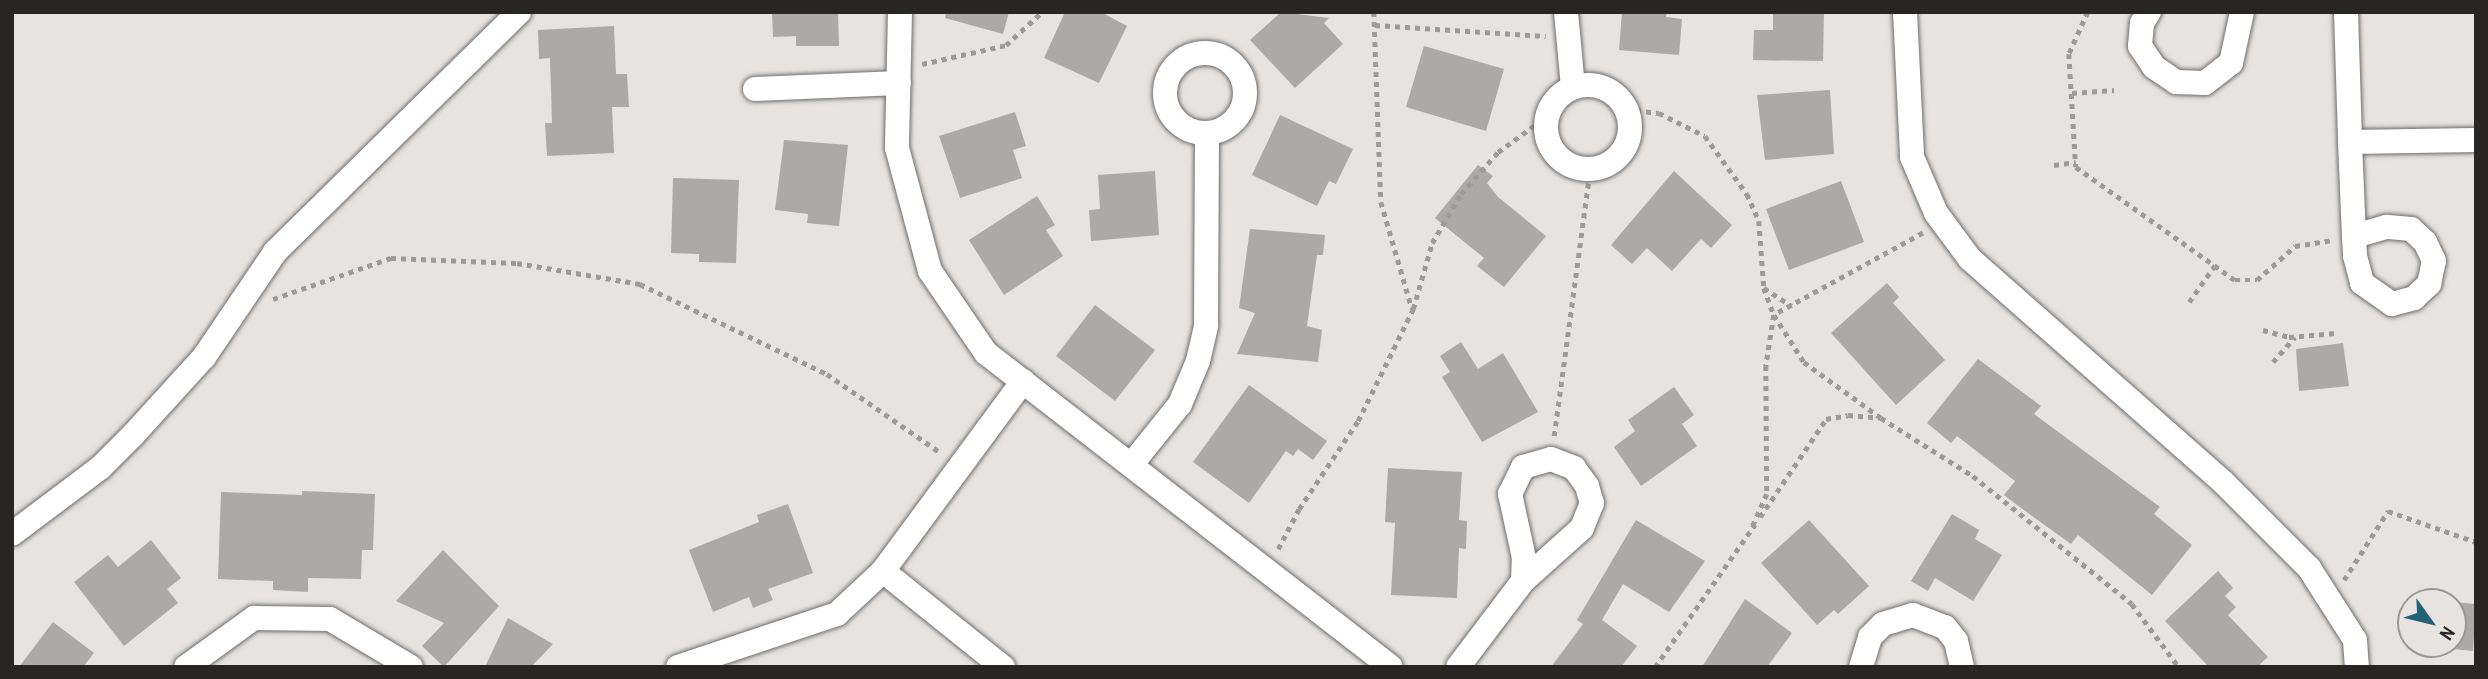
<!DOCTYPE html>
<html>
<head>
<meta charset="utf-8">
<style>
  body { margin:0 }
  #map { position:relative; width:2488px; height:679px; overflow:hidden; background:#e6e3e0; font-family:"Archivo Narrow",sans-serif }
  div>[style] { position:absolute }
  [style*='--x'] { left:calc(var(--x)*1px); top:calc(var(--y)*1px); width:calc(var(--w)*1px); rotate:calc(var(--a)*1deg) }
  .building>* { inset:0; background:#aca9a6 }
  .path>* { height:4.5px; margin-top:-2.25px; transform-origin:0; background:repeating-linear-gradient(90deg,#9d9b99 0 5px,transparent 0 10px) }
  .roads { filter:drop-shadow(0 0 2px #706e6b) drop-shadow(0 0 2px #706e6b) }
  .minor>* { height:24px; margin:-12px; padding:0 12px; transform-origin:12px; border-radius:12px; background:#fff }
  .minor>.ring { margin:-12px; padding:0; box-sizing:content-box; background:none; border:24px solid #fff; border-radius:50% }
  span { translate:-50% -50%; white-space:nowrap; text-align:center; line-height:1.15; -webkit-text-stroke:5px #e6e3e0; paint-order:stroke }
  .frame { position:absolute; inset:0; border:14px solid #272625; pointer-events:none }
  .north { position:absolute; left:2397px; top:588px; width:70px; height:70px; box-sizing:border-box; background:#e6e3e0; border:2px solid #9a9795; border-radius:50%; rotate:124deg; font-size:19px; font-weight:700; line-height:28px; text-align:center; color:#272625 }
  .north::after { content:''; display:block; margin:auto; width:24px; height:32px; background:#236177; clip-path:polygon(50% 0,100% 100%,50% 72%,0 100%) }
</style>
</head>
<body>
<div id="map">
  <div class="building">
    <div style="clip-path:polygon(772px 12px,838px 12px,839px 46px,796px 46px,796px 36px,773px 37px)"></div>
    <div style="clip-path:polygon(946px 12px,1009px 12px,1003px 34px,945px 18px)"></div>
    <div style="clip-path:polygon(1065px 12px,1101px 12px,1127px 26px,1099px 83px,1044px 58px)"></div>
    <div style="clip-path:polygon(1281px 12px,1329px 18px,1324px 23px,1343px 44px,1295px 88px,1250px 40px)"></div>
    <div style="clip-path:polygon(1622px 12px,1667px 12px,1666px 17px,1682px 19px,1679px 55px,1619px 50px)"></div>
    <div style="clip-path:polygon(1773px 12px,1824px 12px,1823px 61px,1753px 60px,1754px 30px,1773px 30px)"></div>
    <div style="clip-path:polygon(614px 26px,616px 74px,627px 74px,629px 107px,612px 107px,614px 153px,547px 156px,545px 123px,552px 123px,550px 58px,539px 59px,538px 30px)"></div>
    <div style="clip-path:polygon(1424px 46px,1504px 69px,1486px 131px,1406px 107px)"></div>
    <div style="clip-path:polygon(1830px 90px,1834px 154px,1765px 160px,1757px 95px)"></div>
    <div style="clip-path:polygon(1015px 112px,1026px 146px,1013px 150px,1022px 178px,960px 198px,939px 136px)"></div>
    <div style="clip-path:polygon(1280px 115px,1353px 149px,1336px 184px,1329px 181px,1317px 206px,1252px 175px)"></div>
    <div style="clip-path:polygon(784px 140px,848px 145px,839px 226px,807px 223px,808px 214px,775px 210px)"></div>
    <div style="clip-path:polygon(1478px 165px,1493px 176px,1487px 183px,1498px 197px,1546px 236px,1504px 287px,1477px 266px,1484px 258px,1435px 218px)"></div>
    <div style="clip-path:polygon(1155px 171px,1159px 235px,1091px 241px,1089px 210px,1100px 209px,1098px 175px)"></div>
    <div style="clip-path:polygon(1674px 171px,1732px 225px,1711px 248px,1701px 239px,1672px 271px,1647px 248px,1632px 264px,1611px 245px)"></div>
    <div style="clip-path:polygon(673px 178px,739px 180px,736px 263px,699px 262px,699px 254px,671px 253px)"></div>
    <div style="clip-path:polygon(1841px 181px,1864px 242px,1789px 270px,1766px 209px)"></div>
    <div style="clip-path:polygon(1037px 196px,1055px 225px,1046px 230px,1063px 256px,1004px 295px,969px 240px)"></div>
    <div style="clip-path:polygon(1250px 229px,1325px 235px,1323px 255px,1317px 255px,1307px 326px,1322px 330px,1318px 362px,1237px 354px,1255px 313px,1239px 308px)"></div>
    <div style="clip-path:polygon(1887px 283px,1899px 297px,1893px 303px,1945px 360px,1896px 405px,1831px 333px)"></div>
    <div style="clip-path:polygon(1095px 305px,1155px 350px,1115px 401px,1056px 356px)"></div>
    <div style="clip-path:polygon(1461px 342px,1478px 369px,1503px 353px,1538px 412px,1482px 442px,1442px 377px,1450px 372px,1440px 356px)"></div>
    <div style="clip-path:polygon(2343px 343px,2349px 386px,2299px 391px,2296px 349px)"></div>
    <div style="clip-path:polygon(1978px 359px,2041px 406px,2034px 414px,2160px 507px,2154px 514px,2192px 545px,2152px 595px,2078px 535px,2071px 544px,2021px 508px,2004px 495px,2015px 481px,1957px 436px,1951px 443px,1927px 423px)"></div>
    <div style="clip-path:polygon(1249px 385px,1327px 441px,1313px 460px,1298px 449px,1293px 456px,1286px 451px,1249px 503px,1193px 462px)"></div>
    <div style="clip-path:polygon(1674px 387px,1694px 415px,1682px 424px,1697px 446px,1641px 486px,1614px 447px,1635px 431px,1628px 420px)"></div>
    <div style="clip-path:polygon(1388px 468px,1462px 472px,1459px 520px,1467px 521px,1466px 549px,1459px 548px,1457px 598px,1391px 595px,1395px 523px,1385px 522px)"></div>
    <div style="clip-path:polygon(302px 491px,375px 494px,373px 550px,362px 550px,361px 579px,308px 578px,308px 592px,273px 590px,273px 581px,218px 579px,221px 492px,302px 495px)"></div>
    <div style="clip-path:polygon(788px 504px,813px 573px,768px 589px,773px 600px,753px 608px,749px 597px,713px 612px,689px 550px,759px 522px,757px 515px)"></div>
    <div style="clip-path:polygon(1952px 514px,1979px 530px,1975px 539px,2002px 555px,1973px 601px,1935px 578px,1928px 591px,1911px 581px)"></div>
    <div style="clip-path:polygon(1636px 520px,1705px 561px,1669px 612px,1623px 584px,1602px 620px,1637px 646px,1621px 667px,1551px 667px,1583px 624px,1577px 620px)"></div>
    <div style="clip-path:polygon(1809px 520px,1869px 586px,1838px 614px,1834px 610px,1817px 625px,1761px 563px)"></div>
    <div style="clip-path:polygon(151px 540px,181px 578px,167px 589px,178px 603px,124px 646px,74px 582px,108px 555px,118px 567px)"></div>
    <div style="clip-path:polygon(443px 550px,499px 606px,444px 667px,422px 646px,444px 623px,396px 601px)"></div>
    <div style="clip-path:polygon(2218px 571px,2233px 588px,2225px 596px,2236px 607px,2228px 615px,2268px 657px,2257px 667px,2209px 667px,2165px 621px)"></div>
    <div style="clip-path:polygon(1745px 599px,1792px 633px,1767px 667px,1702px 667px)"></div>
    <div style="clip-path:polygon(2453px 602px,2476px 604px,2473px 651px,2453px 649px)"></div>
    <div style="clip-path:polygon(508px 618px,553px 644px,531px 667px,485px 667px)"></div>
    <div style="clip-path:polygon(53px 622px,94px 653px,83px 667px,19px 667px)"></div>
  </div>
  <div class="path">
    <div style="--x:1374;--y:12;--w:190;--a:87.9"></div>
    <div style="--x:1381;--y:202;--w:111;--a:73.8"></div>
    <div style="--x:2088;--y:12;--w:46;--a:114.3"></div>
    <div style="--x:2069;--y:54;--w:113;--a:86.5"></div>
    <div style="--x:2076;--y:167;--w:195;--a:35.4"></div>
    <div style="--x:2235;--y:280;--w:22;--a:0"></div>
    <div style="--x:2257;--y:280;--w:51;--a:-41.8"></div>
    <div style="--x:2295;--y:246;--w:37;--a:-9"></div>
    <div style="--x:1375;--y:25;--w:171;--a:3.7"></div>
    <div style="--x:922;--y:64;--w:86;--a:-12.7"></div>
    <div style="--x:1006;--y:45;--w:49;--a:-42.5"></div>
    <div style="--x:2072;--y:93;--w:42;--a:-4.1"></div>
    <div style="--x:1626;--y:109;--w:33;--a:7"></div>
    <div style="--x:1659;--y:113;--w:51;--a:26.6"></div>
    <div style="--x:1705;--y:136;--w:72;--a:54.1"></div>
    <div style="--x:1747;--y:194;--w:30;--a:66"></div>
    <div style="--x:1759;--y:221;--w:67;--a:85.7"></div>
    <div style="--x:1764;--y:288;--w:29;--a:70"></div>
    <div style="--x:1774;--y:315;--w:52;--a:98.9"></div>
    <div style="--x:1766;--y:366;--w:128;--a:89.6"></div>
    <div style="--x:1767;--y:494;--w:35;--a:114"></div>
    <div style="--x:2054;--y:165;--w:22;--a:-8"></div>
    <div style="--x:1923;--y:233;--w:170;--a:151.2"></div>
    <div style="--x:1774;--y:315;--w:56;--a:57.4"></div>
    <div style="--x:1804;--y:362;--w:95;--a:36"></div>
    <div style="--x:1881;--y:418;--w:109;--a:32.2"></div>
    <div style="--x:1973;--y:476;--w:204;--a:38.8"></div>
    <div style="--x:2132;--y:604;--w:79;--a:53.3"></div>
    <div style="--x:1764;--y:288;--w:33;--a:33"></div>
    <div style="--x:273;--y:299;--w:125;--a:-19.2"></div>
    <div style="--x:391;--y:258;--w:126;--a:2.3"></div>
    <div style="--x:517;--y:263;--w:125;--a:9.7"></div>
    <div style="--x:640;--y:284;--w:208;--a:25.7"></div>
    <div style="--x:827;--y:374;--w:139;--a:34.7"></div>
    <div style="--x:2189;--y:302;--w:45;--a:-54.9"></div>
    <div style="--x:2263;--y:330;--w:27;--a:15"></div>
    <div style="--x:2289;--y:337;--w:47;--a:-4.9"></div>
    <div style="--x:2273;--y:362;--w:33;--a:-49"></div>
    <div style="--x:1554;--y:436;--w:268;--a:-82.3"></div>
    <div style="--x:1760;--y:517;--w:118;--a:-56"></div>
    <div style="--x:1826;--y:419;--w:22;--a:-10"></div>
    <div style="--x:1848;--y:415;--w:32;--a:5"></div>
    <div style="--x:1278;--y:549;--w:45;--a:-62.3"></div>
    <div style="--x:1299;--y:509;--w:106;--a:-56.2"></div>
    <div style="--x:1358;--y:421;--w:125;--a:-63.8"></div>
    <div style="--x:1413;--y:309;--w:69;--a:-73.9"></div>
    <div style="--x:1432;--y:243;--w:57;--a:-59.4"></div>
    <div style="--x:1461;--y:194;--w:56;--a:-48.6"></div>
    <div style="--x:1498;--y:152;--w:59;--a:-36.1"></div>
    <div style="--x:2344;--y:580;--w:82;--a:-57.5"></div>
    <div style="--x:2388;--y:511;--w:93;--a:19.4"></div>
    <div style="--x:1655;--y:667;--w:174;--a:-55"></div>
  </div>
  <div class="roads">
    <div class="minor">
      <div style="--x:900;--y:12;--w:136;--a:91.3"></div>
      <div style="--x:897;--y:148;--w:127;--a:75"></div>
      <div style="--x:930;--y:271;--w:99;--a:55.7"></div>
      <div style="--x:986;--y:353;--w:512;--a:37.79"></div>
      <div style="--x:1566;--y:12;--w:75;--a:84.7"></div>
      <div style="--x:1905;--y:12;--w:145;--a:87.2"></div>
      <div style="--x:1912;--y:157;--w:61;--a:66.8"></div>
      <div style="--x:1936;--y:213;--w:57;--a:53.5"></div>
      <div style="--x:1970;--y:259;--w:337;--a:41.4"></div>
      <div style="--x:2223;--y:482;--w:122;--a:45"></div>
      <div style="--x:2309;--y:568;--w:85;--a:57.4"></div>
      <div style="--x:2355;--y:640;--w:27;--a:86"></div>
      <div style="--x:2149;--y:12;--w:13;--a:122"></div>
      <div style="--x:2142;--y:23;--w:23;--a:95"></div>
      <div style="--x:2140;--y:46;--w:25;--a:56"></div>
      <div style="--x:2154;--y:67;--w:27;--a:34"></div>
      <div style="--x:2176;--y:82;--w:29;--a:2"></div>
      <div style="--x:2205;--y:83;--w:33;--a:-38"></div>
      <div style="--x:2231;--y:63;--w:52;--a:-77.8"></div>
      <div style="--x:2346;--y:12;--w:130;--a:88.2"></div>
      <div style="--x:2350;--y:142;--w:94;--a:87.6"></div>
      <div style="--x:2354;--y:236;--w:20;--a:87"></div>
      <div style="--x:2355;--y:256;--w:28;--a:75"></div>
      <div style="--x:2362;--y:283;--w:37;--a:35"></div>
      <div style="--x:2392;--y:304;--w:23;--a:-15"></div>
      <div style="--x:2414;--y:298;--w:21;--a:-43"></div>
      <div style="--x:2429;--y:284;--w:24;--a:-78"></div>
      <div style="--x:2434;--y:261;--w:21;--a:-115"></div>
      <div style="--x:2425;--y:242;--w:19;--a:-137"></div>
      <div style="--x:2411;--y:229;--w:25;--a:-175"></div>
      <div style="--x:2386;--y:227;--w:33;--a:164"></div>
      <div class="ring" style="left:1165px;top:53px;width:56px;height:56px"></div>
      <div class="ring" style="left:1546px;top:85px;width:60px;height:60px"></div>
      <div style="--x:755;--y:89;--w:144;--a:-2.4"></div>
      <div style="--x:2350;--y:142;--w:126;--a:-0.9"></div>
      <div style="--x:1551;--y:459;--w:25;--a:21"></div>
      <div style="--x:1574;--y:468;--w:22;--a:54"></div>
      <div style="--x:1587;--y:486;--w:18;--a:74"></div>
      <div style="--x:1592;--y:503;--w:27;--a:112"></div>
      <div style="--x:1582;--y:528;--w:79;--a:138.1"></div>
      <div style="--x:1523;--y:581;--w:23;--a:-88"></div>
      <div style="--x:1524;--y:558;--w:66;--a:-102.3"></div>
      <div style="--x:1510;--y:494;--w:30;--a:-64"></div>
      <div style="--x:1523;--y:467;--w:29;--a:-16"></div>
      <div style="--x:1131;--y:465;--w:78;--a:-51.2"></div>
      <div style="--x:1180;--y:404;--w:47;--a:-67.3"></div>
      <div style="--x:1198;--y:361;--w:37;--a:-77"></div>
      <div style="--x:1206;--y:325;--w:192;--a:-89.7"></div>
      <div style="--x:12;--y:534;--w:110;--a:-36.9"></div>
      <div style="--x:100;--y:468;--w:47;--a:-45"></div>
      <div style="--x:133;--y:435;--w:105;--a:-47.7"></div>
      <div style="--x:204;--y:357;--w:127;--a:-55.9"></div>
      <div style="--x:275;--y:252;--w:342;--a:-44.5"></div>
      <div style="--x:883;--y:571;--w:154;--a:38.7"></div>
      <div style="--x:186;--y:667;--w:84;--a:-35.8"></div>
      <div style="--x:254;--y:618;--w:76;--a:0.8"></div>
      <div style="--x:330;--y:619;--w:94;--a:30.7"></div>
      <div style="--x:678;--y:667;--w:168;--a:-18.4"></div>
      <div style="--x:837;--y:614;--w:63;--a:-43.1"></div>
      <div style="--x:883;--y:571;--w:236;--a:-53.6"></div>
      <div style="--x:1458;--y:667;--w:108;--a:-52.9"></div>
      <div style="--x:1861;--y:667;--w:31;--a:-73"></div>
      <div style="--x:1870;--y:637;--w:18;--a:-45"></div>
      <div style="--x:1883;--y:624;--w:31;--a:-17"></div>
      <div style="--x:1913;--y:615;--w:34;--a:21"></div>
      <div style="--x:1945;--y:627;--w:18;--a:52"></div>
      <div style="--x:1956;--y:641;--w:27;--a:77"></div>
    </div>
  </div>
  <div class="frame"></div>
  <div class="north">N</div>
</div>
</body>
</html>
